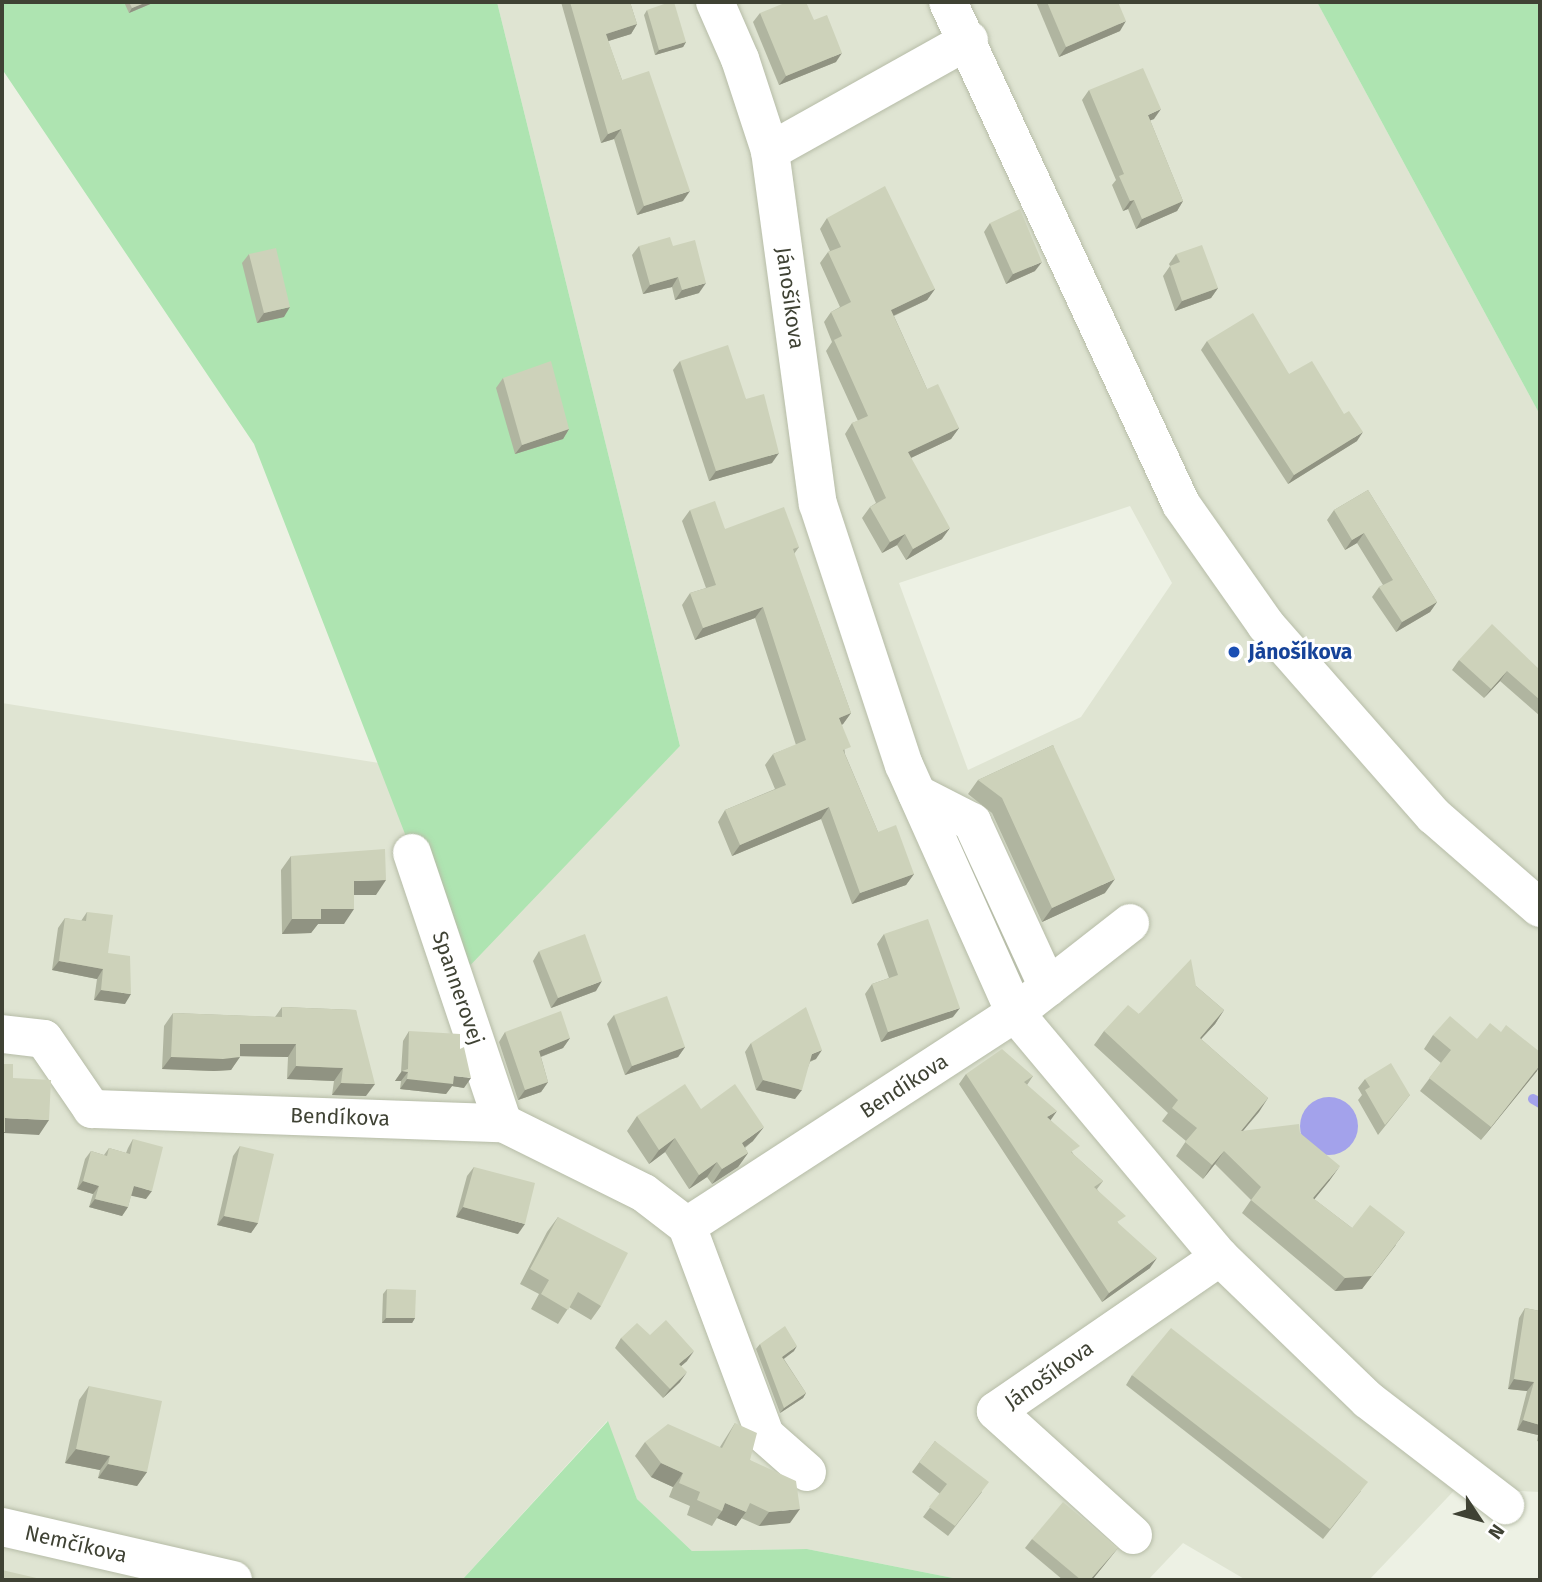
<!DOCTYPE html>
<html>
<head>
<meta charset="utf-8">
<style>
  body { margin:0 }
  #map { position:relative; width:1542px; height:1582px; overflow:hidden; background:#edf1e4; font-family:"Fira Sans",sans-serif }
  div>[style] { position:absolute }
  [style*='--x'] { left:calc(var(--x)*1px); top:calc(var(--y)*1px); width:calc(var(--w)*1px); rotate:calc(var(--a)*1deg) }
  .residential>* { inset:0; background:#dfe4d2 }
  .green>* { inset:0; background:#aee4b1 }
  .water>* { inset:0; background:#a3a2eb }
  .round { border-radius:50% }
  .stream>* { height:10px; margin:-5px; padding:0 5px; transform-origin:5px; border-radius:5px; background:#a3a2eb }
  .roads { filter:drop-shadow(0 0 2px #b6bca7) drop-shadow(0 0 2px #b6bca7) }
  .minor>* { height:38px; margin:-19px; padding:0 19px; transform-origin:19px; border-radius:19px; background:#fff }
  .wall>* { inset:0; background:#b0b5a0 }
  .shaded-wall>* { inset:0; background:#909382 }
  .building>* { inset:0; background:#cdd2ba }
  .dots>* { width:19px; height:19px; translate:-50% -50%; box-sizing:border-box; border:4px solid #fff; border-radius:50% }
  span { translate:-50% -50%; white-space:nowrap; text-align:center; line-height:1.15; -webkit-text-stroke:6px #fff; paint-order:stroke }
  .street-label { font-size:21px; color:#3f4234 }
  .transit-label { font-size:21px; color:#164399; font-weight:700 }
  .left { translate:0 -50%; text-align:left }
  .frame { position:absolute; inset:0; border:4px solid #3f4234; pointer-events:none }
  .north { position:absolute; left:1444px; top:1484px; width:70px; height:70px; -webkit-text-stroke:5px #fff; paint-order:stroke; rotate:126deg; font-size:19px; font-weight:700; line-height:28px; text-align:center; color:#3f4234 }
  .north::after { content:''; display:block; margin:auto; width:24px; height:32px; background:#3f4234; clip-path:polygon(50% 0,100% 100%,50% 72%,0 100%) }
</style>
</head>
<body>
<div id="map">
  <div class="residential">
    <div style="clip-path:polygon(evenodd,497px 2px,1317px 2px,1540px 415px,1540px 1492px,1500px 1490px,1466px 1478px,1369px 1580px,1246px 1580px,1183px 1543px,1148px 1580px,963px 1580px,807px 1549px,692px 1551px,637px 1499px,607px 1421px,462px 1580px,2px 1580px,2px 703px,379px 763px,459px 975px,680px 746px,497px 2px,1130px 506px,1172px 583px,1081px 717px,968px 770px,899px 583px,1130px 506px)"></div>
  </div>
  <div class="green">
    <div style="clip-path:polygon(2px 2px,497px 2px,680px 746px,460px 976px,254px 444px,2px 69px)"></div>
    <div style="clip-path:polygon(1317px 2px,1540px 2px,1540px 415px)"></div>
    <div style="clip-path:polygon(608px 1421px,637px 1499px,692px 1551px,807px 1549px,963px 1580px,462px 1580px)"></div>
  </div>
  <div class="water">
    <div class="round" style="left:1300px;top:1097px;width:58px;height:58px"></div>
  </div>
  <div class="stream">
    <div style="--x:1533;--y:1099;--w:8;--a:30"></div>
  </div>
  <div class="roads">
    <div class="minor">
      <div style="--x:715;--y:2;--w:62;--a:66.3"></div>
      <div style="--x:740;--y:59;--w:97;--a:71.9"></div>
      <div style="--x:948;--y:2;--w:553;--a:65.1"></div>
      <div style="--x:1181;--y:504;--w:148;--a:54.9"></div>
      <div style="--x:1266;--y:625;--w:254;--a:48.7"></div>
      <div style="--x:1434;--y:816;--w:140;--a:41"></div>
      <div style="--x:969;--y:40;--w:228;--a:150.8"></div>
      <div style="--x:770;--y:151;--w:356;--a:82.3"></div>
      <div style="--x:818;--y:504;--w:275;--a:71.8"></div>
      <div style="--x:904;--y:765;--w:272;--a:65.9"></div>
      <div style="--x:1015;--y:1013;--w:319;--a:50"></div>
      <div style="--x:1220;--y:1257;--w:206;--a:44"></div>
      <div style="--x:1368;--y:1400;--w:173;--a:37.5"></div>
      <div style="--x:917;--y:794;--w:62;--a:27"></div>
      <div style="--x:972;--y:822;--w:182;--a:65.3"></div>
      <div style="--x:412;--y:853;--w:285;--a:71.4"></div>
      <div style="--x:2;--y:1034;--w:42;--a:6.8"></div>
      <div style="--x:44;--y:1039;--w:85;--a:55.6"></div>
      <div style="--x:92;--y:1109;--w:411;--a:2"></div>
      <div style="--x:503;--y:1123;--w:157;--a:26.4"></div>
      <div style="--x:644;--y:1193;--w:54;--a:37.5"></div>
      <div style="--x:687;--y:1226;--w:223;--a:69.5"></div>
      <div style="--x:765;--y:1435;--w:56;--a:41.4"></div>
      <div style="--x:687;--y:1226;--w:391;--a:-33"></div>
      <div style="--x:1015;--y:1013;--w:146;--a:-38"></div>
      <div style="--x:2;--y:1527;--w:237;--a:12.9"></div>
      <div style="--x:1133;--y:1535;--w:185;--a:-137.9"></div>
      <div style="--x:996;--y:1411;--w:272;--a:-34.5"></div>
    </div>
  </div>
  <div class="wall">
    <div style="clip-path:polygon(124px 2px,155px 2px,129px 13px)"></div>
    <div style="clip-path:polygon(561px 2px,630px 2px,637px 24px,631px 34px,608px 41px,622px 80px,683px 201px,637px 215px,614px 139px,601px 143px)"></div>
    <div style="clip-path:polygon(1036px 2px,1118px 2px,1120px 31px,1059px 57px)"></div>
    <div style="clip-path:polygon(647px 10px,686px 42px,683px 47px,655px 55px,644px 15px)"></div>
    <div style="clip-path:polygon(760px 13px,814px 20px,836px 62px,779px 85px,753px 22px)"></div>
    <div style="clip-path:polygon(1089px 90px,1154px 119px,1150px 120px,1183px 201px,1177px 211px,1136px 229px,1128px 209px,1123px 211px,1112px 185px,1116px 180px,1082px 100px)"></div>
    <div style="clip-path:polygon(827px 218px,935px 289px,927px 300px,894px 316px,927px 389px,959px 428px,951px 439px,911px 458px,942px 539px,906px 560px,897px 545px,882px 553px,862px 518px,870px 507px,876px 503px,845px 434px,852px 423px,858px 421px,826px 351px,832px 342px,824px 322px,831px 312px,840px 307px,820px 263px,828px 252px,830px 251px,820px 229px)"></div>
    <div style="clip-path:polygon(990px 223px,1035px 271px,1006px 284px,984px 232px)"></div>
    <div style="clip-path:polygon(639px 246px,673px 246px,699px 293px,675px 300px,672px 287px,643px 294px,632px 255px)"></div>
    <div style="clip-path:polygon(249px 254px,284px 317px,257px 323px,242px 263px)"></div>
    <div style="clip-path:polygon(1176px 254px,1218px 288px,1211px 298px,1175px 311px,1163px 276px,1170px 266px,1169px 264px)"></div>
    <div style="clip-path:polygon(1207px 341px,1289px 374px,1357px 441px,1288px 484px,1201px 350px)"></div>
    <div style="clip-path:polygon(680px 361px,746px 399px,772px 463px,709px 481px,673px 370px)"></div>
    <div style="clip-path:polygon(503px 378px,569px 429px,563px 439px,515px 454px,496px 388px)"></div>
    <div style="clip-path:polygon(1368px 490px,1437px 602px,1430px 612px,1396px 632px,1372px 597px,1379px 587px,1383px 585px,1357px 543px,1345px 550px,1327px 520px,1334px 510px)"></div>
    <div style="clip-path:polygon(690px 510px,725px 529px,799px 547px,794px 554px,851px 713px,843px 724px,842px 725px,845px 754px,878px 832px,914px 874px,906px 885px,852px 904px,821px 819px,732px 856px,718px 822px,725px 810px,775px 789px,765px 765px,773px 754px,796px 745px,755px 618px,695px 640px,682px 605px,690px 593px,706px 588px,682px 521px)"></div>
    <div style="clip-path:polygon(1459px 660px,1540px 670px,1540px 716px,1500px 681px,1484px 698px,1452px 670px)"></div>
    <div style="clip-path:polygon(1053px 745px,1105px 893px,1042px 922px,992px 813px,968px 794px,978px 780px)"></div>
    <div style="clip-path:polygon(291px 856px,376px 895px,354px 895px,344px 924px,318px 924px,311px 933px,282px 934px,281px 870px)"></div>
    <div style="clip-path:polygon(87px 912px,108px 953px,125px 1004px,94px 1000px,97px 979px,52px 970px,58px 928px,65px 918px,81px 921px)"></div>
    <div style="clip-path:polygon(884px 934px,953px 1017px,881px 1042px,865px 994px,872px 984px,889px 978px,877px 944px)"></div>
    <div style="clip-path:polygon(539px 951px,596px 991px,551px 1008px,533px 961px)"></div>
    <div style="clip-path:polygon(1196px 986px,1224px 1010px,1215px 1024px,1201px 1039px,1268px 1098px,1243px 1131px,1300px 1133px,1330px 1180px,1314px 1199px,1352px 1228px,1396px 1245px,1362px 1289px,1335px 1291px,1242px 1213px,1251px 1200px,1215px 1164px,1203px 1179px,1176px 1156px,1186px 1141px,1162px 1121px,1168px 1113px,1094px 1045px,1104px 1031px)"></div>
    <div style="clip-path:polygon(282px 1007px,356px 1010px,366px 1096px,332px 1095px,334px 1081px,287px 1079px,288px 1057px,240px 1056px,231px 1070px,214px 1071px,162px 1069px,164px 1026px,173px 1013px,275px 1017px)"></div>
    <div style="clip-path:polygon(614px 1015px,685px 1047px,678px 1057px,625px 1075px,607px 1024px)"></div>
    <div style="clip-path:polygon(409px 1031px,464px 1088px,452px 1086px,446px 1094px,400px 1089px,401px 1081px,395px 1081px,401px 1072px,403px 1041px)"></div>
    <div style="clip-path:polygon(505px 1032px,570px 1038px,563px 1048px,541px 1057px,548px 1082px,541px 1092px,518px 1100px,499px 1042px)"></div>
    <div style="clip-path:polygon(1501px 1032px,1537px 1071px,1481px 1140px,1420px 1091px,1441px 1063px,1424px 1049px,1433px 1035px,1477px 1039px)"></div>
    <div style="clip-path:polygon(751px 1043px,816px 1059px,810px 1062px,795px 1099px,756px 1090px,745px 1052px)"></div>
    <div style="clip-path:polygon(966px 1074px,1033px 1076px,1027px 1085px,1074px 1155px,1103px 1181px,1097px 1189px,1119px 1225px,1150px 1268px,1102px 1302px,959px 1084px)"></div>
    <div style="clip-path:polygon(1365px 1079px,1410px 1095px,1378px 1135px,1358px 1100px,1362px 1095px,1358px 1088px)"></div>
    <div style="clip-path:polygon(701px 1109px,753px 1141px,745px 1148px,748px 1153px,738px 1167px,712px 1184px,707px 1177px,689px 1189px,665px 1152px,649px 1164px,627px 1131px,637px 1116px)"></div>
    <div style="clip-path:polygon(133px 1139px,146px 1199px,131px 1195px,128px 1207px,122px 1216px,89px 1207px,93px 1194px,77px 1189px,85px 1159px,91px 1151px,104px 1155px,109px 1148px,126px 1153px,128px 1148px)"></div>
    <div style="clip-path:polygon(240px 1146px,258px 1223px,251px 1233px,217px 1225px,233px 1156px)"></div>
    <div style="clip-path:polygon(474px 1167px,518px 1234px,456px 1217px,467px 1176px)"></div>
    <div style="clip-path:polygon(558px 1217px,601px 1306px,591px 1320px,569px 1307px,558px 1324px,531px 1309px,539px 1294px,520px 1284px,547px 1232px)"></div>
    <div style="clip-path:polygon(387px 1289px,415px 1318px,412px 1323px,382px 1323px,383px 1294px)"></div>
    <div style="clip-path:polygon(1525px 1308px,1540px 1311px,1540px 1442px,1537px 1441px,1538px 1435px,1517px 1430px,1527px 1391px,1508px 1389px,1519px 1318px)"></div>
    <div style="clip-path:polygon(650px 1335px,687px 1361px,681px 1366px,680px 1382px,663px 1398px,615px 1348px,621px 1338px)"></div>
    <div style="clip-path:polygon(760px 1344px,794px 1351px,784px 1359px,806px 1393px,803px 1398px,780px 1413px,756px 1349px)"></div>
    <div style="clip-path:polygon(1132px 1375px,1361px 1491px,1323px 1539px,1126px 1385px)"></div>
    <div style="clip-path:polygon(89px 1386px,147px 1472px,137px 1486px,98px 1478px,100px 1470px,65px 1463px,79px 1400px)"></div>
    <div style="clip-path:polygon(735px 1423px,750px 1460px,790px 1523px,759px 1526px,741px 1518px,736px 1526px,717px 1518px,712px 1526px,687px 1515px,690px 1506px,669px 1497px,673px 1487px,651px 1477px,635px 1456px,645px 1442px,720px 1447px)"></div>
    <div style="clip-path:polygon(935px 1441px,982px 1492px,948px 1536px,923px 1517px,940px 1494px,912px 1472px)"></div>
    <div style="clip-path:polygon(1032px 1539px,1118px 1548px,1092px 1580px,1063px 1580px,1025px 1548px)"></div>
  </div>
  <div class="shaded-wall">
    <div style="clip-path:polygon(147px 2px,155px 2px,129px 13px,132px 8px)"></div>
    <div style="clip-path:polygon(1126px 21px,1120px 31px,1059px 57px,1066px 47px)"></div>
    <div style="clip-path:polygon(637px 24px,631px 34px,599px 44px,606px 34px)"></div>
    <div style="clip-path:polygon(686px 42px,683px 47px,655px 55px,659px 50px)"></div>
    <div style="clip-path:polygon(842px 53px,836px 62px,779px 85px,786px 76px)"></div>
    <div style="clip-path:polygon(1161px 109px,1154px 119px,1141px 124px,1148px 115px)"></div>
    <div style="clip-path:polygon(621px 129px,614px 139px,601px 143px,608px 134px)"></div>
    <div style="clip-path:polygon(690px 191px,683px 201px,637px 215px,644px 206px)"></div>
    <div style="clip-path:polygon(1134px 200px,1128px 209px,1123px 211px,1130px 201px)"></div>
    <div style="clip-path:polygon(1183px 201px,1177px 211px,1136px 229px,1142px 219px)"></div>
    <div style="clip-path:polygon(1042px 262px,1035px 271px,1006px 284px,1013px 274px)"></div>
    <div style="clip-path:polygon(678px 277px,672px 287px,643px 294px,650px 285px)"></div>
    <div style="clip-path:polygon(706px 283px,699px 293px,675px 300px,682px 290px)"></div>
    <div style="clip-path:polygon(1218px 288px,1211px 298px,1175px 311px,1182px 301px)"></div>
    <div style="clip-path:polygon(935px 289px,927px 300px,884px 320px,891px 310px)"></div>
    <div style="clip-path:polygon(290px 307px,284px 317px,257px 323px,264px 313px)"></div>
    <div style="clip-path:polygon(959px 428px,951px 439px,900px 463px,908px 452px)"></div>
    <div style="clip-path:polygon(569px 429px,563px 439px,515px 454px,522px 445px)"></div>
    <div style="clip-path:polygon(1363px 432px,1357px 441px,1288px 484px,1294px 475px)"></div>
    <div style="clip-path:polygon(779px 453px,772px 463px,709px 481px,716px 471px)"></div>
    <div style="clip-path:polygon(950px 528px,942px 539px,906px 560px,913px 549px)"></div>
    <div style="clip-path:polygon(1364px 533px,1357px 543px,1345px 550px,1352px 540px)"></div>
    <div style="clip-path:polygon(905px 534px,897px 545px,882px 553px,890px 542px)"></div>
    <div style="clip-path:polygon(1437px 602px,1430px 612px,1396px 632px,1402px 622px)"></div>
    <div style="clip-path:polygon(763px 607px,755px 618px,695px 640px,703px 628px)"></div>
    <div style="clip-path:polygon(1507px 671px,1500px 681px,1484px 698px,1491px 689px)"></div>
    <div style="clip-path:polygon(851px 713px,843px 724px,831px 729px,839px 718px)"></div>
    <div style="clip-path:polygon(829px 807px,821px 819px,732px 856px,740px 845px)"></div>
    <div style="clip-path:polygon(914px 874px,906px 885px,852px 904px,860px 893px)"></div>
    <div style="clip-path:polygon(1115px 879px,1105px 893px,1042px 922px,1052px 908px)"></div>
    <div style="clip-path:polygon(386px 880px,376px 895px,343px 895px,354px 881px)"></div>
    <div style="clip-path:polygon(321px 909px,354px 909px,344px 924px,318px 924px,311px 933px,282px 934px,292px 919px)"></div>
    <div style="clip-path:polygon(59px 961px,103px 969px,97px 979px,52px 970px)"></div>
    <div style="clip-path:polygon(602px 981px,596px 991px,551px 1008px,558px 998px)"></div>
    <div style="clip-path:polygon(101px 990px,131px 994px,125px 1004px,94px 1000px)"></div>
    <div style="clip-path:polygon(960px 1008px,953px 1017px,881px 1042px,888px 1032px)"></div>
    <div style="clip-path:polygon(1224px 1010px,1215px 1024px,1190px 1051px,1200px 1038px)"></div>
    <div style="clip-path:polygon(570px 1038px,563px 1048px,532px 1060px,539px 1051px)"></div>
    <div style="clip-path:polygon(240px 1044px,296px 1044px,288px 1057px,231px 1056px)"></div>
    <div style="clip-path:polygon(685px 1047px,678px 1057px,625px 1075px,632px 1066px)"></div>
    <div style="clip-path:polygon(822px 1050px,816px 1059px,805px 1063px,812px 1054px)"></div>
    <div style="clip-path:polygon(171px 1057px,240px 1057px,231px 1070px,214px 1071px,162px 1069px)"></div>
    <div style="clip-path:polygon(1540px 1065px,1537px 1071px,1481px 1140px,1491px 1127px)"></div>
    <div style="clip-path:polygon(296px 1066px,343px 1068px,334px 1081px,287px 1079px)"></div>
    <div style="clip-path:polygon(402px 1071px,408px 1072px,401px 1081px,395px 1081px)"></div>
    <div style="clip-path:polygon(454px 1076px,471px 1078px,464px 1088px,452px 1086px,446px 1094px,400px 1089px,407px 1079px)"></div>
    <div style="clip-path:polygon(763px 1080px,802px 1090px,795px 1099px,756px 1090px)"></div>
    <div style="clip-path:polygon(548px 1082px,541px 1092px,518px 1100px,525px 1090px)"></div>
    <div style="clip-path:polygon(341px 1083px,375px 1084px,366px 1096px,332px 1095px)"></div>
    <div style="clip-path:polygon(1268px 1098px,1259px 1112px,1231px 1145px,1241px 1131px)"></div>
    <div style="clip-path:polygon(1057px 1111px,1050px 1121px,1047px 1117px)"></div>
    <div style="clip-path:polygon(5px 1118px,49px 1120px,39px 1135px,4px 1133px,2px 1136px,2px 1123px)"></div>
    <div style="clip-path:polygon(764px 1127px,753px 1141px,731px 1157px,742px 1143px)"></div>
    <div style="clip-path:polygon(675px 1138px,665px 1152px,649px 1164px,659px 1150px)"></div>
    <div style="clip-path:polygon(1224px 1151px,1215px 1164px,1203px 1179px,1212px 1165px)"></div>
    <div style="clip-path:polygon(748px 1153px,738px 1167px,712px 1184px,722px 1169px)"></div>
    <div style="clip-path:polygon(717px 1162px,707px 1177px,689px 1189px,699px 1175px)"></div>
    <div style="clip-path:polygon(1340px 1166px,1330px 1180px,1304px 1212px,1313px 1198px)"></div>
    <div style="clip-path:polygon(83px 1181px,99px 1186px,93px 1194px,77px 1189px)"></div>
    <div style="clip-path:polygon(134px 1186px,152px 1191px,146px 1199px,128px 1195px)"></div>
    <div style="clip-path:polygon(95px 1199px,128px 1207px,122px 1216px,89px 1207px)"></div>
    <div style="clip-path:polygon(463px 1207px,525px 1224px,518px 1234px,456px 1217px)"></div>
    <div style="clip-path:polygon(224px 1216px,258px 1223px,251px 1233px,217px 1225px)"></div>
    <div style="clip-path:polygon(1405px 1232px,1362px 1289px,1335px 1291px,1345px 1278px)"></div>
    <div style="clip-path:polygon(1157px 1258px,1150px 1268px,1102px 1302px,1109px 1293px)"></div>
    <div style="clip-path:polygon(386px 1318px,415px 1318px,412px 1323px,382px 1323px)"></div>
    <div style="clip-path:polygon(797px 1346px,794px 1351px,779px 1362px,782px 1357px)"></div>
    <div style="clip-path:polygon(694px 1351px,687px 1361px,672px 1374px,679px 1364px)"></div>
    <div style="clip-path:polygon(687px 1372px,680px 1382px,663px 1398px,670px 1389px)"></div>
    <div style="clip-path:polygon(1514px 1379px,1534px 1382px,1527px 1391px,1508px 1389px)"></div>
    <div style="clip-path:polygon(806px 1393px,803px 1398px,780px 1413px,784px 1408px)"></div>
    <div style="clip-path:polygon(1523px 1420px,1540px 1425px,1540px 1432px,1538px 1435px,1517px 1430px)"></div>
    <div style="clip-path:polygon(76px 1449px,110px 1456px,100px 1470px,65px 1463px)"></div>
    <div style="clip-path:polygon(661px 1463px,683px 1473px,673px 1487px,651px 1477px)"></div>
    <div style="clip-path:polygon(108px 1464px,147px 1472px,137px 1486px,98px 1478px)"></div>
    <div style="clip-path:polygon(725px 1503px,746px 1512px,736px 1526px,717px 1518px,722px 1511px)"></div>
    <div style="clip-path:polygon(800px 1509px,790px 1523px,759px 1526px,769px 1512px)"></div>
    <div style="clip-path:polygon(1118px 1548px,1092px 1580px,1090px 1580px)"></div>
  </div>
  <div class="building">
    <div style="clip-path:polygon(129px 2px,147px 2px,132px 8px)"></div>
    <div style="clip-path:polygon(570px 2px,630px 2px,637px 24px,606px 34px,622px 80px,649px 71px,690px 191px,644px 206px,621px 129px,608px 134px)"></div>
    <div style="clip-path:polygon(670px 2px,674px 2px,686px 42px,659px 50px,647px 10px)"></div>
    <div style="clip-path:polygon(787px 2px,806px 2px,814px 20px,827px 15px,842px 53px,786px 76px,760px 13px)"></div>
    <div style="clip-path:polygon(1047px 2px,1118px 2px,1126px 21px,1066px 47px)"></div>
    <div style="clip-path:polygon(1143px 68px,1161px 109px,1148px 115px,1183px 201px,1142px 219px,1134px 200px,1130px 201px,1119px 176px,1124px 174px,1089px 90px)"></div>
    <div style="clip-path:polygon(885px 186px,935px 289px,891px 310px,927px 389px,938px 384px,959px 428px,908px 452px,950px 528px,913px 549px,905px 534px,890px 542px,870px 507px,886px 498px,852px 423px,868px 416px,834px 340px,842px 336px,831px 312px,851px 302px,828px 252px,841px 247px,827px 218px)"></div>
    <div style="clip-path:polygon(1020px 209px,1042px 262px,1013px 274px,990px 223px)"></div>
    <div style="clip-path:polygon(670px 237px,673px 246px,695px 240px,706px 283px,682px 290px,678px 277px,650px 285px,639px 246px)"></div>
    <div style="clip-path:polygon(1202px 245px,1218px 288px,1182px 301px,1170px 266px,1180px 262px,1176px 254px)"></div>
    <div style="clip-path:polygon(276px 248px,290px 307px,264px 313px,249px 254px)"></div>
    <div style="clip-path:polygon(1253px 313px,1289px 374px,1312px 361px,1344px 414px,1349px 411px,1363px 432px,1294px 475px,1207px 341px)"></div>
    <div style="clip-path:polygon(728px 345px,746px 399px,764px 394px,779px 453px,716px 471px,680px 361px)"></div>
    <div style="clip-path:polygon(551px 361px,569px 429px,522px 445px,503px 378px)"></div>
    <div style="clip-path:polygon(1368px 490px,1437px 602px,1402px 622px,1379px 587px,1393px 580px,1364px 533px,1352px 540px,1334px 510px)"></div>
    <div style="clip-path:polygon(715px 501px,725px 529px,784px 507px,799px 547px,793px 549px,851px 713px,839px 718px,851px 747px,843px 750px,878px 832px,896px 825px,914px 874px,860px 893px,829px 807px,740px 845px,725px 810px,786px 785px,773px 754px,806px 740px,763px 607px,703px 628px,690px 593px,716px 585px,690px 510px)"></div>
    <div style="clip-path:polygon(1492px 624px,1540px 670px,1540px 700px,1507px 671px,1491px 689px,1459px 660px)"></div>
    <div style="clip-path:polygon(1053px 745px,1115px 879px,1052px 908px,1002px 798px,978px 780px)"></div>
    <div style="clip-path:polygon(385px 849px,386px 880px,354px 881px,354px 909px,321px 909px,321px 919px,292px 919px,291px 856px)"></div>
    <div style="clip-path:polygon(87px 912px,113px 915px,108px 953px,130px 956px,131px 994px,101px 990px,103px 969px,59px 961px,65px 918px,86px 921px)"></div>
    <div style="clip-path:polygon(928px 919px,960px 1008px,888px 1032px,872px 984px,898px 975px,884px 934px)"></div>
    <div style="clip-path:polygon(585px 934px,602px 981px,558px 998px,539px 951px)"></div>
    <div style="clip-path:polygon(1191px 959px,1196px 986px,1224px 1010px,1200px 1038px,1268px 1098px,1241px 1131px,1299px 1124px,1300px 1133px,1340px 1166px,1313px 1198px,1352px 1228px,1370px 1205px,1405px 1232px,1372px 1276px,1345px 1278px,1251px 1200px,1261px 1187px,1224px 1151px,1212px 1165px,1185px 1142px,1197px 1128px,1172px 1108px,1178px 1100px,1104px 1031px,1128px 1005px,1139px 1014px)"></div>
    <div style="clip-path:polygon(667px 996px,685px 1047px,632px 1066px,614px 1015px)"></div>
    <div style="clip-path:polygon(282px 1007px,356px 1010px,375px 1084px,341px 1083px,343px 1068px,296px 1066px,296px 1044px,240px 1044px,240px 1057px,223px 1059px,171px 1057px,173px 1013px,282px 1017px)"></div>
    <div style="clip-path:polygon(806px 1007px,822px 1050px,812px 1054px,802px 1090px,763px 1080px,751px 1043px)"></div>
    <div style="clip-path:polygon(561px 1011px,570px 1038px,539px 1051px,548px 1082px,525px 1090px,505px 1032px)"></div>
    <div style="clip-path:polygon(1450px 1016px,1477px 1039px,1490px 1023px,1501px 1032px,1506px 1025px,1540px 1052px,1540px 1065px,1491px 1127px,1429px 1078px,1451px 1050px,1433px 1035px)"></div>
    <div style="clip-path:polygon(409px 1031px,460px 1034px,460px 1049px,464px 1047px,471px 1078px,454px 1076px,453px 1084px,407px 1079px,408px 1072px,402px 1071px,408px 1069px)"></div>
    <div style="clip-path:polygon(1002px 1049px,1033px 1076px,1024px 1082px,1057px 1111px,1047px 1117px,1080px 1146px,1071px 1152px,1103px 1181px,1094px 1187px,1126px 1216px,1117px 1222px,1157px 1258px,1109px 1293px,966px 1074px)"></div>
    <div style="clip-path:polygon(1391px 1063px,1410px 1095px,1385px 1125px,1365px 1090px,1370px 1087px,1365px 1079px)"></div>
    <div style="clip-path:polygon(2px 1064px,13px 1064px,13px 1078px,51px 1080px,49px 1120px,5px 1118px,5px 1132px,2px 1132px)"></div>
    <div style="clip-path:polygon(685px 1084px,701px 1109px,735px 1084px,764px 1127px,742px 1143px,748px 1153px,722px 1169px,717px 1162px,699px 1175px,675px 1138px,659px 1150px,637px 1116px)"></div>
    <div style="clip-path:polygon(133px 1139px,163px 1147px,152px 1191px,134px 1186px,128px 1207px,95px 1199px,99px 1186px,83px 1181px,91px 1151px,107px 1156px,109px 1148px,130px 1154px)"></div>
    <div style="clip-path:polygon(240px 1146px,274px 1154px,258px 1223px,224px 1216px)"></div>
    <div style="clip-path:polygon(474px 1167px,535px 1183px,525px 1224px,463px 1207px)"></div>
    <div style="clip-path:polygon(558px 1217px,628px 1253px,601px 1306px,578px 1292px,568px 1310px,541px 1294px,549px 1280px,530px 1269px)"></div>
    <div style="clip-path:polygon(387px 1289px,416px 1290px,415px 1318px,386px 1318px)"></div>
    <div style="clip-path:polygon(1525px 1308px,1540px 1311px,1540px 1425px,1523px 1420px,1534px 1382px,1514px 1379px)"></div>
    <div style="clip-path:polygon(666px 1320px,694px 1351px,679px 1364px,687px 1372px,670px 1389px,621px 1338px,637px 1323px,650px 1335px)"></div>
    <div style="clip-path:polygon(785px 1326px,797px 1346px,782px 1357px,806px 1393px,784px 1408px,760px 1344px)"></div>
    <div style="clip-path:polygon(1171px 1328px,1368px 1482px,1330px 1529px,1132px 1375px)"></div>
    <div style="clip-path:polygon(89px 1386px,162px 1401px,147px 1472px,108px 1464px,110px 1456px,76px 1449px)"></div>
    <div style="clip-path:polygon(735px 1423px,757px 1433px,750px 1460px,796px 1481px,800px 1509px,769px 1512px,750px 1503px,746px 1512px,725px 1503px,722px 1511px,697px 1500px,700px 1492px,679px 1483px,683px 1473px,661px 1463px,645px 1442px,668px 1424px,722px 1448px)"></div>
    <div style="clip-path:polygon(935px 1441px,989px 1482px,955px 1526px,929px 1507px,947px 1484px,919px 1462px)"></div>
    <div style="clip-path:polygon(1063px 1502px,1118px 1548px,1090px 1580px,1081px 1580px,1032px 1539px)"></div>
    <div style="clip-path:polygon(2px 1570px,45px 1580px,2px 1580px)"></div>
  </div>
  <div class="dots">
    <div style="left:1234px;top:652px;background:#1a4fb4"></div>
  </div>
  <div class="street-label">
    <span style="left:790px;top:298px;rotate:82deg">Jánošíkova</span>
    <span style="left:458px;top:988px;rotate:71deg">Spannerovej</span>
    <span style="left:904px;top:1086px;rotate:-33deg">Bendíkova</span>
    <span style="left:340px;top:1117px;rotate:2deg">Bendíkova</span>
    <span style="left:1049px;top:1375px;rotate:-35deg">Jánošíkova</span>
    <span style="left:76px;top:1544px;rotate:13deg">Nemčíkova</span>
  </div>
  <div class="transit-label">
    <span class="left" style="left:1248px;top:652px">Jánošíkova</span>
  </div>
  <div class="frame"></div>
  <div class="north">N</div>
</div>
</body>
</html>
